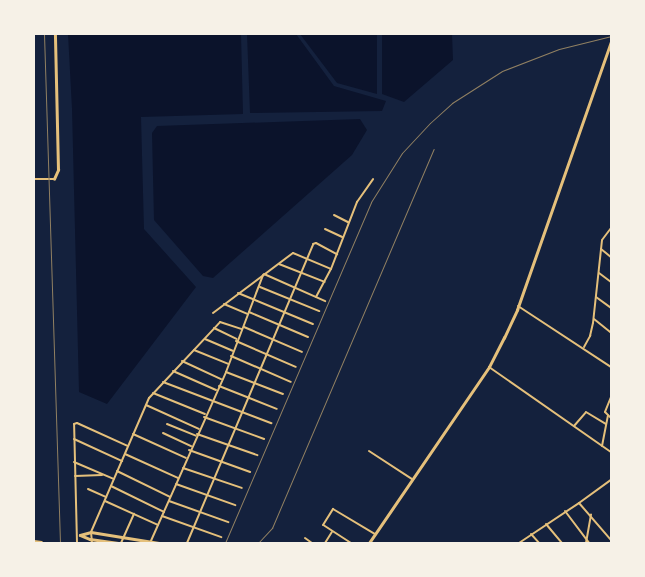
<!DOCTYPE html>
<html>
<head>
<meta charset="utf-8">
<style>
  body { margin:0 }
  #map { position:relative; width:645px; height:577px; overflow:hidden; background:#14213d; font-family:Quicksand,sans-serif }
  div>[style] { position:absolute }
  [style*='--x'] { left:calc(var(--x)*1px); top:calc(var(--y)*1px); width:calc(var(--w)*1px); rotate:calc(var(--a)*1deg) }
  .water>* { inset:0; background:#0b132b }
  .minor>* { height:2px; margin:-1px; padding:0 1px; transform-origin:1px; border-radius:1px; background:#e5c07b }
  .tertiary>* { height:2.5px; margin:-1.25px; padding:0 1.25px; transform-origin:1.25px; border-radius:1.25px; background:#e5c07b }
  .secondary>* { height:2.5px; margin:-1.25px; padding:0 1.25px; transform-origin:1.25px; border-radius:1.25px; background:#e5c07b }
  .rail>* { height:1px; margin:-0.5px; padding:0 0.5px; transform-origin:0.5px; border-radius:0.5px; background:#918062 }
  span { translate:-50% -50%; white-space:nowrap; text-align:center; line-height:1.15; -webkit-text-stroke:3px #f6f1e7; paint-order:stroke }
  .frame { position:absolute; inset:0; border:35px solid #f6f1e7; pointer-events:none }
</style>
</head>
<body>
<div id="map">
  <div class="water">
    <div style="clip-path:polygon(68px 34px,241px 34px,243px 114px,141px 117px,144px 229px,196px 287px,107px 404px,79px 392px,72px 109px)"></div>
    <div style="clip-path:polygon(247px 34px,296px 34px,334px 86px,386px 101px,382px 111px,250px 113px)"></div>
    <div style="clip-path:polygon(300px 34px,377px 34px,377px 94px,337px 83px)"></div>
    <div style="clip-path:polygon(382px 34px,452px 34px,453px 60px,404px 102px,382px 94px)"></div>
    <div style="clip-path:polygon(360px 119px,367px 130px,352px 155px,213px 278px,203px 276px,154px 220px,152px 133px,157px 126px)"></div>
  </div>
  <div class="minor">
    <div style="--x:334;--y:215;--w:16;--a:27"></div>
    <div style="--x:325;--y:229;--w:19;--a:25"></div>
    <div style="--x:601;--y:249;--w:13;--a:39"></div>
    <div style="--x:279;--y:264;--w:49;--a:21.4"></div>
    <div style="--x:599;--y:273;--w:15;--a:37"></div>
    <div style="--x:264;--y:274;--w:67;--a:23.9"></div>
    <div style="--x:260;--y:287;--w:64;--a:22.1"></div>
    <div style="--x:238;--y:293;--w:81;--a:22.5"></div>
    <div style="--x:316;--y:297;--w:32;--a:-62"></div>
    <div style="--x:331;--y:269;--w:72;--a:-68.8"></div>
    <div style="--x:357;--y:202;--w:28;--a:-55"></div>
    <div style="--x:596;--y:297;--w:19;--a:36"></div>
    <div style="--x:224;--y:304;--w:26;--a:23"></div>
    <div style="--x:518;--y:306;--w:111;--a:33.3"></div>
    <div style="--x:249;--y:312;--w:64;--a:23"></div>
    <div style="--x:213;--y:313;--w:100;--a:-36.9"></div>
    <div style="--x:293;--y:253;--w:41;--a:22.8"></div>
    <div style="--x:594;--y:319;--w:22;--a:39"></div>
    <div style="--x:244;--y:327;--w:63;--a:23.3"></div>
    <div style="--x:214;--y:328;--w:25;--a:26"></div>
    <div style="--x:205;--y:339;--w:30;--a:23"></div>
    <div style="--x:236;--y:341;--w:65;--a:23.4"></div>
    <div style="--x:584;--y:347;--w:13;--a:-61"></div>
    <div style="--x:590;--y:336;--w:13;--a:-77"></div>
    <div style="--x:593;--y:323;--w:83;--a:-83.8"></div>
    <div style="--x:602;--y:240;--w:15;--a:-53"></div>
    <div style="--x:194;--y:350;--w:37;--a:22"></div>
    <div style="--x:231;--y:356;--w:65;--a:23.4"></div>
    <div style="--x:182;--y:361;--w:43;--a:24.8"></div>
    <div style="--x:489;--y:367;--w:149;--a:34.9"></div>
    <div style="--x:173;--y:371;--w:47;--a:23.8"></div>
    <div style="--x:226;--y:372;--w:61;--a:21.1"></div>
    <div style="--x:163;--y:382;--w:116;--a:20.8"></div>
    <div style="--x:219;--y:386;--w:62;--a:21.6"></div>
    <div style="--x:153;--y:393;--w:56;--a:22"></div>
    <div style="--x:611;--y:397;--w:16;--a:112"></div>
    <div style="--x:605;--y:412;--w:8;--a:45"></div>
    <div style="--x:146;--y:405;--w:58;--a:24.4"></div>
    <div style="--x:204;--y:417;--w:64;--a:20.1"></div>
    <div style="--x:167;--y:424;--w:31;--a:22"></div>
    <div style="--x:574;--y:426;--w:18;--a:-49"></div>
    <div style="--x:586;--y:412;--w:23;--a:31"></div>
    <div style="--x:163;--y:433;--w:31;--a:25"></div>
    <div style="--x:133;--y:434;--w:58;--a:24.4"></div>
    <div style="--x:197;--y:434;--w:64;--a:19.3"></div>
    <div style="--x:74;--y:439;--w:53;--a:24.6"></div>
    <div style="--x:602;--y:446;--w:31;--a:-79"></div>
    <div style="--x:189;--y:450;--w:65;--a:19.8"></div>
    <div style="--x:369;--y:451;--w:51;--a:33.1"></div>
    <div style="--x:125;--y:454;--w:58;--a:24.4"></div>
    <div style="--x:74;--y:462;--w:43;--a:23"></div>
    <div style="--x:183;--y:468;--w:62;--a:18.7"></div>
    <div style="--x:117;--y:471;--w:59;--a:26.1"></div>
    <div style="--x:75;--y:476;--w:27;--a:-2"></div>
    <div style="--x:176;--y:484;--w:63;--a:19.6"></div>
    <div style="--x:111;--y:486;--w:59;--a:26.1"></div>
    <div style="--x:88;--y:489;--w:20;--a:24"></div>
    <div style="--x:105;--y:501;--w:58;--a:24.4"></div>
    <div style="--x:169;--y:501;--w:63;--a:19.6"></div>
    <div style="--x:579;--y:503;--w:39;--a:-36"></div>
    <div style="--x:565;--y:511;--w:40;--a:53"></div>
    <div style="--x:162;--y:516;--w:63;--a:19.6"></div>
    <div style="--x:546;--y:524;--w:25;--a:50"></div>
    <div style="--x:531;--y:534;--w:12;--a:48"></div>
    <div style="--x:305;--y:538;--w:9;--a:36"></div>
    <div style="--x:77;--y:543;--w:119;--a:-91.4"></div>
    <div style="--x:74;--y:424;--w:3;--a:-18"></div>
    <div style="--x:77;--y:423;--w:56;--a:24.3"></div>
    <div style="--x:92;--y:543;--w:11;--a:-95"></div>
    <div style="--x:91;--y:532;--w:146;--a:-66.6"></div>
    <div style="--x:149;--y:398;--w:104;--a:-46.9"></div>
    <div style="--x:220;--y:322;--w:23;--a:18"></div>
    <div style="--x:121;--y:543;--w:32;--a:-66"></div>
    <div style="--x:150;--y:543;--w:187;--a:-66"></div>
    <div style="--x:226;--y:372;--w:104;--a:-69.1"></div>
    <div style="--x:187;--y:543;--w:324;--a:-67.1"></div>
    <div style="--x:313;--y:244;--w:3;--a:-18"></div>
    <div style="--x:316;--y:243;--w:24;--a:28"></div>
    <div style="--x:325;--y:543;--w:13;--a:-58"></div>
    <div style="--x:351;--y:543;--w:33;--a:-147"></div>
    <div style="--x:323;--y:525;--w:19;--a:-58"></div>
    <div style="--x:333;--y:509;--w:49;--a:30.8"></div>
    <div style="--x:519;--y:543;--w:72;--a:-33.7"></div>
    <div style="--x:579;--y:503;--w:49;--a:49.1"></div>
    <div style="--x:586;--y:543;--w:29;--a:-80"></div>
  </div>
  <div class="tertiary">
    <div style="--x:34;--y:179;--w:20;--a:0"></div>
    <div style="--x:54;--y:179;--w:10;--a:-66"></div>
    <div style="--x:58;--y:170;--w:136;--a:-91.3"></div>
    <div style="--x:80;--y:535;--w:11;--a:-15"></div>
    <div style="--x:91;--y:532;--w:70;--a:9.1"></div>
    <div style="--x:80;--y:535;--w:11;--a:22"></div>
    <div style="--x:90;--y:539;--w:30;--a:8"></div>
    <div style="--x:34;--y:541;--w:7;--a:8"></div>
  </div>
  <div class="secondary">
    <div style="--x:369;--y:543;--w:213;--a:-55.7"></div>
    <div style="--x:489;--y:367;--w:33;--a:-63"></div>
    <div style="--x:504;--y:338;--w:31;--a:-65"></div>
    <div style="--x:517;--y:310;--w:285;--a:-70.7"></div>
  </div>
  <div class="rail">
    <div style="--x:44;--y:34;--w:509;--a:88.2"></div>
    <div style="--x:225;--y:543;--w:371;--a:-66.8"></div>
    <div style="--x:371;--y:202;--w:58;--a:-57.7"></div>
    <div style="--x:402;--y:153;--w:41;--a:-47"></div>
    <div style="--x:430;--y:123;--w:30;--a:-42"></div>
    <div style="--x:452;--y:103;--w:59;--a:-32.6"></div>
    <div style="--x:502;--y:71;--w:61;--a:-21.1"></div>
    <div style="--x:559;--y:49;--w:54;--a:-14"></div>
    <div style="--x:258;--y:543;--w:21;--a:-47"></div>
    <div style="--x:272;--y:528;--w:412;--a:-66.9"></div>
  </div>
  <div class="frame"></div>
</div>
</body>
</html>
